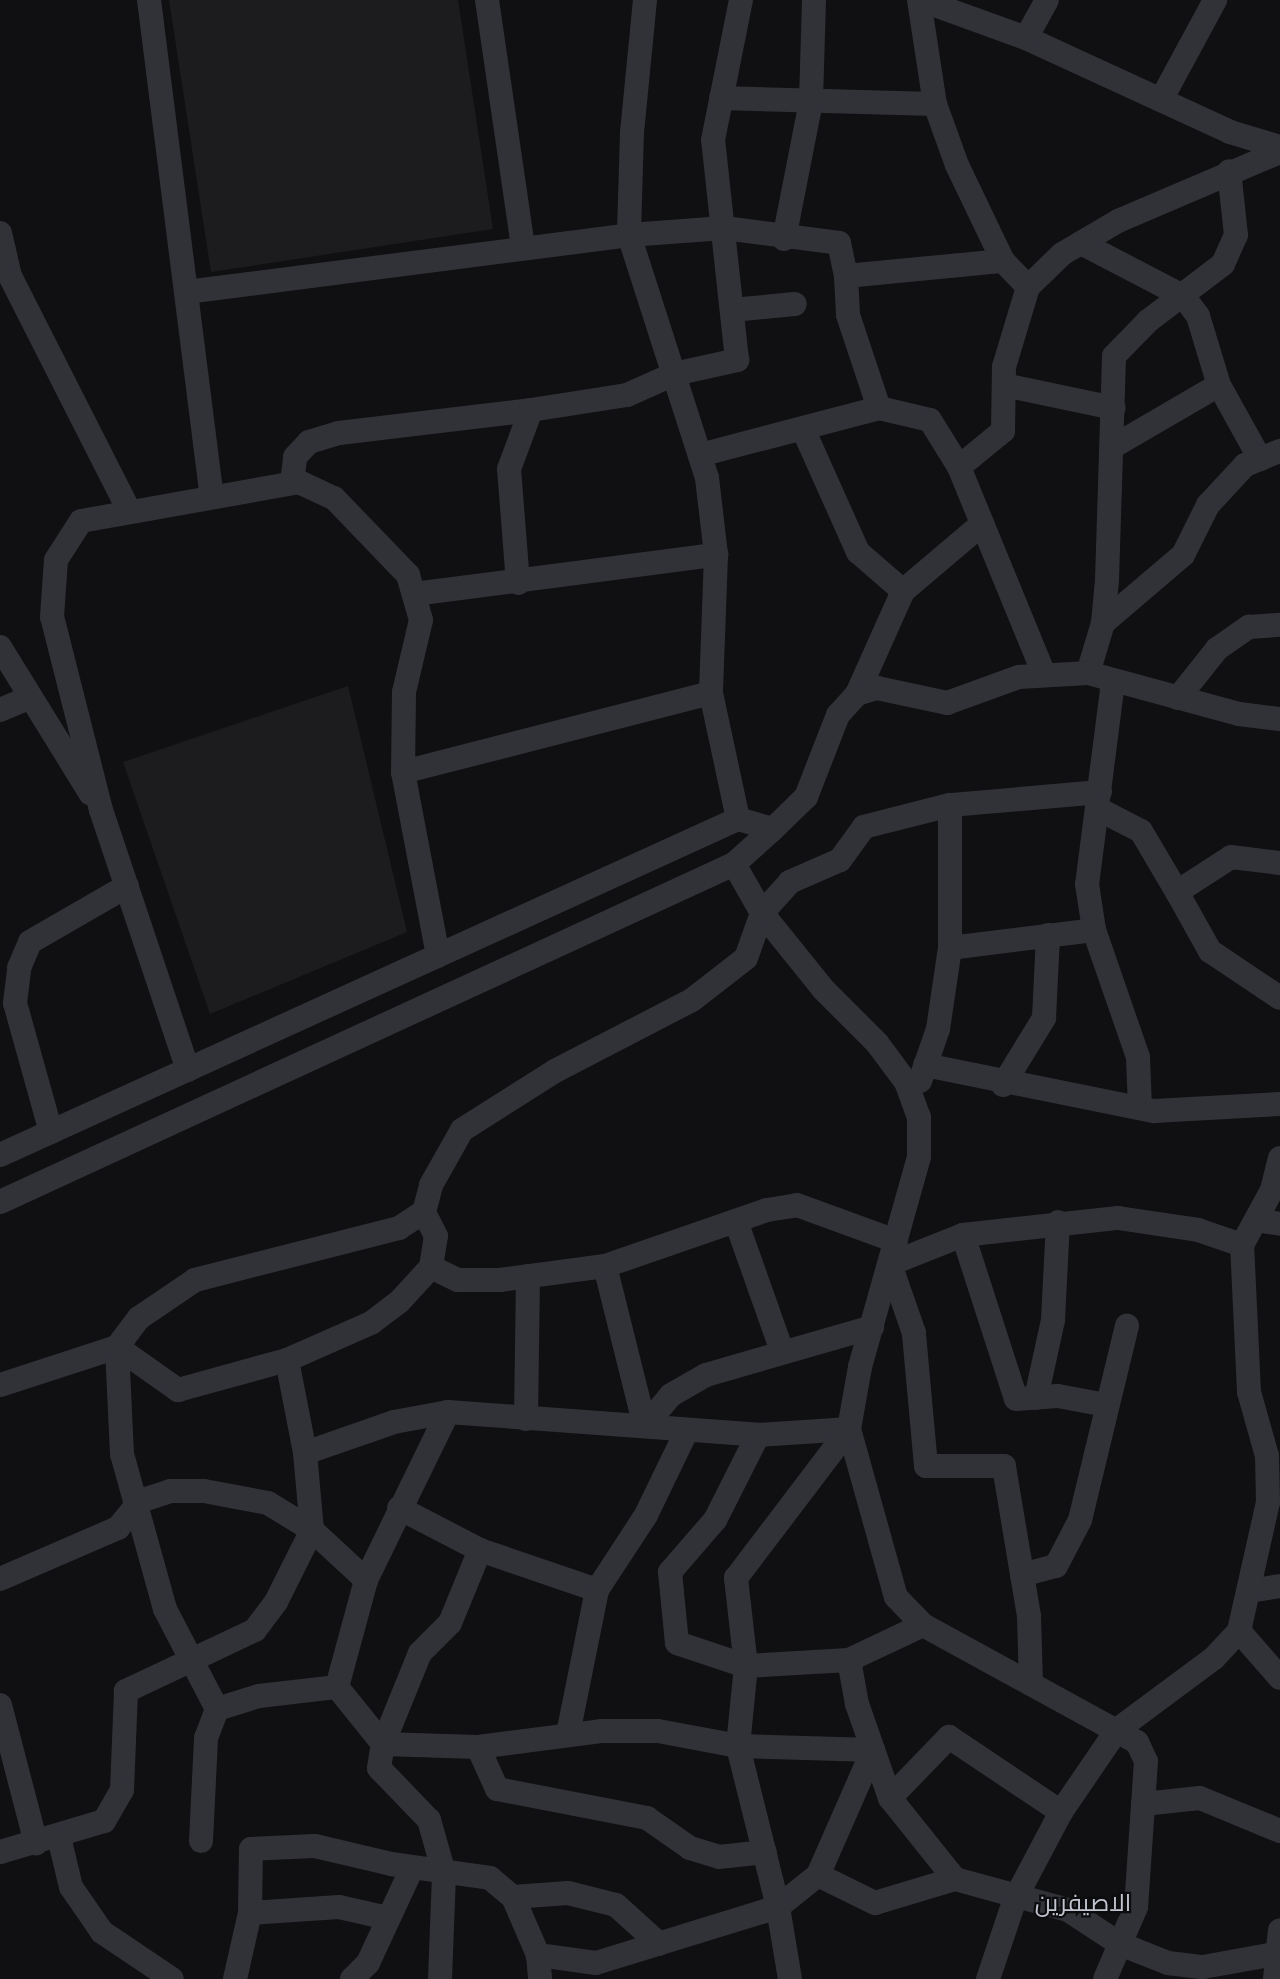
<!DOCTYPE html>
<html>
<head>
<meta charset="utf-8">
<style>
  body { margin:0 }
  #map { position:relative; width:1280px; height:1979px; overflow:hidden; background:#101012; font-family:Mulish,Cairo,sans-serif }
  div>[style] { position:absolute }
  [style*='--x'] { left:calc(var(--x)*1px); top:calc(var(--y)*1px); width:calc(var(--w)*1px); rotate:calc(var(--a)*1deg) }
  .built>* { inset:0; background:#1c1c1f }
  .minor>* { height:24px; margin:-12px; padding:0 12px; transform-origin:12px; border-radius:12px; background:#313238 }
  span { translate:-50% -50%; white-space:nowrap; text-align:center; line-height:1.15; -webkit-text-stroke:4.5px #0c0b0d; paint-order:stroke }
  .neighbourhood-label { font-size:24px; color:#c1c5d0 }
</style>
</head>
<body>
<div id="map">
  <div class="built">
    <div style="clip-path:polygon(169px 0,458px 0,493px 229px,211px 272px)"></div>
    <div style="clip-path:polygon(348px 686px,407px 932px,210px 1014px,123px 762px)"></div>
  </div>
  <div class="minor">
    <div style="--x:149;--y:0;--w:500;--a:82.8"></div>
    <div style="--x:487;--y:0;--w:251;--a:81.7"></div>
    <div style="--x:645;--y:0;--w:133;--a:95.6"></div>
    <div style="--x:632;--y:132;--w:103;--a:91.7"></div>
    <div style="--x:629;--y:235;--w:255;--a:72.2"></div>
    <div style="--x:707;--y:478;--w:78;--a:83.3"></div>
    <div style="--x:716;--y:555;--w:138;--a:92.1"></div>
    <div style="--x:711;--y:693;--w:129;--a:77.9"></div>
    <div style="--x:919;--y:0;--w:105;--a:81.3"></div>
    <div style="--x:935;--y:104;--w:65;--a:70.2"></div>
    <div style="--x:957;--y:165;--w:106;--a:64.4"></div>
    <div style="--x:1003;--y:261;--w:36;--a:46"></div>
    <div style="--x:921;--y:0;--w:112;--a:19.9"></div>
    <div style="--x:1026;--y:38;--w:225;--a:24.7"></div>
    <div style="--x:1230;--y:132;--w:52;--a:16.7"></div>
    <div style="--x:1026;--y:38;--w:43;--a:-61.1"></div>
    <div style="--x:721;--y:98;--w:214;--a:1.6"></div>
    <div style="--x:1161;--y:100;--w:114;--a:-61.6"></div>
    <div style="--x:0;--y:233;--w:44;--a:76.9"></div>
    <div style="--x:10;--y:276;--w:261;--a:63.1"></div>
    <div style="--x:784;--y:239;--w:141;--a:-78.9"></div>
    <div style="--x:811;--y:101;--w:101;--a:-88.3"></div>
    <div style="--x:1081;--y:243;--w:115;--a:27.5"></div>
    <div style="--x:1183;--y:296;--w:25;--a:53"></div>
    <div style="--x:1198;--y:316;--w:72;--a:73.1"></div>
    <div style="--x:1219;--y:385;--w:85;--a:61"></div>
    <div style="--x:846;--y:276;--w:39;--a:87"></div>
    <div style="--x:848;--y:315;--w:98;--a:71.6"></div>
    <div style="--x:186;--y:292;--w:447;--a:-7.3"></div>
    <div style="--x:629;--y:235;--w:95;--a:-4.2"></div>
    <div style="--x:724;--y:228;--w:116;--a:7.4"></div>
    <div style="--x:839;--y:243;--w:34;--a:78"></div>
    <div style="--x:846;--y:276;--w:158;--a:-5.5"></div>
    <div style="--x:732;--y:310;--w:63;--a:-5.4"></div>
    <div style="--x:1004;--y:385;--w:112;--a:11.8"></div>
    <div style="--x:803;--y:429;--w:135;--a:65.9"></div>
    <div style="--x:858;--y:552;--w:60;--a:40.9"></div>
    <div style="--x:1114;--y:446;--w:121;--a:-30.2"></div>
    <div style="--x:700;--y:455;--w:185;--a:-14.7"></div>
    <div style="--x:879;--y:408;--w:52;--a:13.2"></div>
    <div style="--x:930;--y:420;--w:55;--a:58.3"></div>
    <div style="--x:959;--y:467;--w:224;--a:67.7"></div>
    <div style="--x:959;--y:467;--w:57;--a:-39.3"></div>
    <div style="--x:1003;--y:431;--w:64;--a:-89.1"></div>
    <div style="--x:1004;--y:367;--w:84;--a:-73.3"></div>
    <div style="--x:1028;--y:287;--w:47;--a:-44.1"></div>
    <div style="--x:1062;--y:254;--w:65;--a:-30.5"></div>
    <div style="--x:1118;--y:221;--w:176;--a:-23.1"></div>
    <div style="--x:292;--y:483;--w:26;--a:-83"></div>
    <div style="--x:295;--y:457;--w:21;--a:-47"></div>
    <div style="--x:309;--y:442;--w:31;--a:-17"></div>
    <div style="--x:339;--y:433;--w:193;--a:-6.8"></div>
    <div style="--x:518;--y:583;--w:114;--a:-94.5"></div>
    <div style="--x:509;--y:469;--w:63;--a:-69.6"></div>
    <div style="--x:531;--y:410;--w:97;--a:-8.9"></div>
    <div style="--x:627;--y:395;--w:51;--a:-24.1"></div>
    <div style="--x:674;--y:374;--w:65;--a:-12.5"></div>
    <div style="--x:737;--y:360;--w:221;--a:-96.2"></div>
    <div style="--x:713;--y:140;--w:143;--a:-78.7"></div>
    <div style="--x:414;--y:594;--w:305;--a:-7.4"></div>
    <div style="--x:1103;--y:623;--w:105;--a:-40.4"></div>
    <div style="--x:1183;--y:555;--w:56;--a:-63.4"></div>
    <div style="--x:1208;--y:505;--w:54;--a:-47.2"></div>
    <div style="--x:1245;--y:465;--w:38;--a:-22"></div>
    <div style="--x:0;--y:647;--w:172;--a:58.3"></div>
    <div style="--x:1088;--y:673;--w:52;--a:-73.3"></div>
    <div style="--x:1103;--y:623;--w:43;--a:-84.7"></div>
    <div style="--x:1107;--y:580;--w:224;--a:-88.2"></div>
    <div style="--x:1114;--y:356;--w:49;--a:-45.8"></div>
    <div style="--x:1148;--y:321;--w:94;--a:-37.2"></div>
    <div style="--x:1223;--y:264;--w:32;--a:-66"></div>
    <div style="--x:1236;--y:235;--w:64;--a:-96.2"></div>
    <div style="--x:1113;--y:682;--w:204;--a:97.3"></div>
    <div style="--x:1087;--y:884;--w:47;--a:81.3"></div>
    <div style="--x:1094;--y:930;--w:134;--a:70.9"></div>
    <div style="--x:1138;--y:1057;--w:51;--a:87.8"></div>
    <div style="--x:857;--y:694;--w:113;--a:-65.9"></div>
    <div style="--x:903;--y:591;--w:104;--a:-40.3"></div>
    <div style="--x:1178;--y:698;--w:63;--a:-51.5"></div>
    <div style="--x:1217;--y:649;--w:39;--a:-35"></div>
    <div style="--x:1249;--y:627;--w:31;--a:-4"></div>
    <div style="--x:0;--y:710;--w:33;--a:-23"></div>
    <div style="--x:403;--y:772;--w:318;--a:-14.4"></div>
    <div style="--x:1100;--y:792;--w:151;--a:175"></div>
    <div style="--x:950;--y:805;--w:89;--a:165.7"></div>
    <div style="--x:864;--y:827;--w:41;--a:126"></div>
    <div style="--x:840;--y:860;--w:55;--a:156.3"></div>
    <div style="--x:790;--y:882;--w:42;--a:132.1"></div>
    <div style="--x:762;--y:913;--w:97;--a:51.2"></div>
    <div style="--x:823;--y:989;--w:76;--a:45"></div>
    <div style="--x:877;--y:1043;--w:49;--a:53.4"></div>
    <div style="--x:906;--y:1082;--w:37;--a:70"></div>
    <div style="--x:919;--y:1117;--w:40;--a:90"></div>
    <div style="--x:919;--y:1157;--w:218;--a:105.7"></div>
    <div style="--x:860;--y:1367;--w:63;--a:100.1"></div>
    <div style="--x:849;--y:1429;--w:174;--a:74.4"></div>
    <div style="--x:896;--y:1597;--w:39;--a:46"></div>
    <div style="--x:923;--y:1625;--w:244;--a:28.7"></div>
    <div style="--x:1137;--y:1742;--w:21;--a:65"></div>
    <div style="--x:1146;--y:1761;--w:146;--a:93.9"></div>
    <div style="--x:1136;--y:1907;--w:78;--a:113.3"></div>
    <div style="--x:1098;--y:809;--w:48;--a:27.1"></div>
    <div style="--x:1141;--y:831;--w:71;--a:59.5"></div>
    <div style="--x:1177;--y:892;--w:64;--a:-32.9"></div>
    <div style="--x:1231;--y:857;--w:49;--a:7"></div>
    <div style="--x:773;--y:829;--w:46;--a:-44.1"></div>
    <div style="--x:806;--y:797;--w:88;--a:-68.7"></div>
    <div style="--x:838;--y:715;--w:28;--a:-48"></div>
    <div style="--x:857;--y:694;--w:21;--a:-17"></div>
    <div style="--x:877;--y:688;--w:72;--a:12.1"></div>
    <div style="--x:947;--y:703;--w:77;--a:-19.9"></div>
    <div style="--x:1019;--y:677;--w:69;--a:-3.3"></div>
    <div style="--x:1088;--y:673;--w:156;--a:15.2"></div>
    <div style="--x:1239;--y:714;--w:41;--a:7"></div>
    <div style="--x:1177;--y:892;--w:68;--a:60.8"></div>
    <div style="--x:1210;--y:951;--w:84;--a:33.9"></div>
    <div style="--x:950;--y:948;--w:145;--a:-7.1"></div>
    <div style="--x:925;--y:1065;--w:234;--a:11.4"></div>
    <div style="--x:1154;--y:1111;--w:126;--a:-3.2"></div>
    <div style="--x:188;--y:1070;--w:274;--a:-108.5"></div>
    <div style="--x:101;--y:810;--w:199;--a:-104.2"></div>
    <div style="--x:52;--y:617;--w:57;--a:-86"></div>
    <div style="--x:56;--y:560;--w:46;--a:-57.3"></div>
    <div style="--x:81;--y:521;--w:221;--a:-10.1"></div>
    <div style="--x:299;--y:482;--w:38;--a:25"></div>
    <div style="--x:334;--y:498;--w:107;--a:46.1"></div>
    <div style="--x:408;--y:575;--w:47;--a:73.9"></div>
    <div style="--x:421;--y:620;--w:74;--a:103.3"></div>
    <div style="--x:404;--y:692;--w:80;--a:90.7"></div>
    <div style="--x:403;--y:772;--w:187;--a:79.2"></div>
    <div style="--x:920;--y:1081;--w:55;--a:-70.9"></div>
    <div style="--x:938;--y:1029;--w:82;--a:-81.6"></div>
    <div style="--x:950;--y:948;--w:143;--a:-90"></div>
    <div style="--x:1003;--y:1085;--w:79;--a:-58.5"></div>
    <div style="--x:1044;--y:1018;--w:83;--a:-87.2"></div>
    <div style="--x:51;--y:1132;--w:134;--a:-105.6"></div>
    <div style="--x:15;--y:1003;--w:35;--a:-83"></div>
    <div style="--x:19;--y:968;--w:28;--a:-67"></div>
    <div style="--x:30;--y:942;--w:112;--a:-30"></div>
    <div style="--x:0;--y:1155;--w:811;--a:-24.48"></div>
    <div style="--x:738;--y:819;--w:36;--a:16"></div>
    <div style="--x:773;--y:829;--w:52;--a:138.1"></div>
    <div style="--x:734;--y:864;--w:808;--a:155.27"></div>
    <div style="--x:1256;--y:1220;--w:24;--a:9"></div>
    <div style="--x:737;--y:1224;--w:135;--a:70.5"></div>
    <div style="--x:963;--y:1235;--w:172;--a:72.1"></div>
    <div style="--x:1016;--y:1399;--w:42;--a:-4.1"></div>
    <div style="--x:1058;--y:1396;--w:49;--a:10.6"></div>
    <div style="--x:605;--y:1266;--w:165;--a:76"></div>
    <div style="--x:431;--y:1267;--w:30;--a:26"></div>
    <div style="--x:458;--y:1280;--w:42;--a:0"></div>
    <div style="--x:500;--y:1280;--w:106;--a:-7.6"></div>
    <div style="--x:605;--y:1266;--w:171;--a:-19.1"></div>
    <div style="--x:767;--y:1210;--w:30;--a:-9"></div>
    <div style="--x:797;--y:1205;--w:105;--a:20"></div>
    <div style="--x:287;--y:1360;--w:92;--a:-23.8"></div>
    <div style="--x:371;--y:1323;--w:35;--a:-37"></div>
    <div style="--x:399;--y:1302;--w:47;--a:-47.6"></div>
    <div style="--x:431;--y:1267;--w:31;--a:-81"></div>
    <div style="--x:436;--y:1236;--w:27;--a:-117"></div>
    <div style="--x:0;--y:1385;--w:123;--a:-18"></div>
    <div style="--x:117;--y:1347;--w:75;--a:35.2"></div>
    <div style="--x:178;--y:1390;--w:113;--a:-15.4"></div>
    <div style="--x:287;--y:1360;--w:95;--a:79"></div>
    <div style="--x:305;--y:1453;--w:77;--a:84.8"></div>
    <div style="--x:312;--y:1530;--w:80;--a:116.6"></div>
    <div style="--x:276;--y:1602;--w:35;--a:127"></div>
    <div style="--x:255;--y:1630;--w:143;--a:154.7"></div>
    <div style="--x:126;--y:1691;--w:99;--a:92.3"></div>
    <div style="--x:122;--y:1790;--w:36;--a:120"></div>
    <div style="--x:104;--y:1821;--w:109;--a:163.4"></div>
    <div style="--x:1036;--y:1398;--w:80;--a:-77.7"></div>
    <div style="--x:1053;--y:1320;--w:98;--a:-87.1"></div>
    <div style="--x:526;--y:1419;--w:143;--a:-89.2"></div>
    <div style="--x:645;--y:1426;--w:40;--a:-50"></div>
    <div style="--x:671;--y:1395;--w:40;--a:-29.7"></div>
    <div style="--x:706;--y:1375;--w:173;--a:-16.1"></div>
    <div style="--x:758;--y:1435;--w:95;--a:116.8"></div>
    <div style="--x:715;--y:1520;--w:69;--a:130.9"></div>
    <div style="--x:670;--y:1572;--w:71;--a:84.4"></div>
    <div style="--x:677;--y:1643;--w:73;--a:18.4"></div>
    <div style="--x:746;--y:1666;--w:103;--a:-3.3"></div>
    <div style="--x:849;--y:1660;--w:82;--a:-25.3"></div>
    <div style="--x:305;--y:1453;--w:94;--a:-19.2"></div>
    <div style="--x:394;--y:1422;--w:55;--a:-10.5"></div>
    <div style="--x:448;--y:1412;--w:311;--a:4.2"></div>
    <div style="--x:758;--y:1435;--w:91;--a:-3.8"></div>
    <div style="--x:399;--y:1508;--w:91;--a:27.4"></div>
    <div style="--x:480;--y:1550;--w:124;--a:18.9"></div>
    <div style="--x:1022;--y:1575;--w:35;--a:-15"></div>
    <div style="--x:1056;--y:1566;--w:52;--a:-62.4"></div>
    <div style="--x:1080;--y:1520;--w:200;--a:-76.4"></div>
    <div style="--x:0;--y:1579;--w:129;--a:-23.4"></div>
    <div style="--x:118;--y:1528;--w:35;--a:-51"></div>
    <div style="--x:140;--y:1501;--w:32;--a:-18"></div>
    <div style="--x:170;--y:1491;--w:34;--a:0"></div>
    <div style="--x:204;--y:1491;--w:65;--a:10.6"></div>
    <div style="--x:268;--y:1503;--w:52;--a:31.5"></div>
    <div style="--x:312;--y:1530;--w:74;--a:42.8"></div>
    <div style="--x:1249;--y:1591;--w:31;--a:-9"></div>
    <div style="--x:1239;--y:1631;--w:62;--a:48.9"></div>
    <div style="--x:849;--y:1660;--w:45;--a:79.7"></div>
    <div style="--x:857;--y:1704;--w:100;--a:70.7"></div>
    <div style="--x:890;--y:1798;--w:104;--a:51.3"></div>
    <div style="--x:955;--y:1879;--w:117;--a:15.3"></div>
    <div style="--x:1068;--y:1910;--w:62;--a:33.2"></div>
    <div style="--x:1120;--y:1944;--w:52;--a:21.6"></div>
    <div style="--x:1168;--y:1963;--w:35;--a:7"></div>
    <div style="--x:1203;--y:1967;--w:78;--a:-10.3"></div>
    <div style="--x:1031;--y:1684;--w:68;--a:-91.7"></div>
    <div style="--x:1029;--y:1616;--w:152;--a:-99.5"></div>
    <div style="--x:1004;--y:1466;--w:78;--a:180"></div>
    <div style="--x:926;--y:1466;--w:134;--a:-95.2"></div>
    <div style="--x:914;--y:1333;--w:73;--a:-109.2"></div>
    <div style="--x:890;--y:1264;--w:79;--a:-21.7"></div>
    <div style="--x:963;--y:1235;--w:156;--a:-6.3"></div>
    <div style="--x:1118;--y:1218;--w:81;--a:8.5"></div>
    <div style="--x:1198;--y:1230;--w:46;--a:18.8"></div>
    <div style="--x:337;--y:1687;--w:73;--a:51.1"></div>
    <div style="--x:383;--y:1744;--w:95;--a:1.8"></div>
    <div style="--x:478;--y:1747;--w:124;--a:-7.4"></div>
    <div style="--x:601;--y:1731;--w:57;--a:0"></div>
    <div style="--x:658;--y:1731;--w:81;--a:10.6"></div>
    <div style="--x:738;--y:1746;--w:135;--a:1.7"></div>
    <div style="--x:873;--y:1750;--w:137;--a:113.7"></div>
    <div style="--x:818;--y:1875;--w:51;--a:141.3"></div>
    <div style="--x:778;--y:1907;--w:190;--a:162.9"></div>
    <div style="--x:596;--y:1963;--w:59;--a:-172.1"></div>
    <div style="--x:337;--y:1687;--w:111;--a:-74.8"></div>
    <div style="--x:366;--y:1580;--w:187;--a:-64"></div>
    <div style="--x:0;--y:1705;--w:143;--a:75.4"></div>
    <div style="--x:217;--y:1709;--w:113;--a:-117.5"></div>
    <div style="--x:165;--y:1609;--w:161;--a:-105.5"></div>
    <div style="--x:122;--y:1454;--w:107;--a:-92.7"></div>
    <div style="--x:117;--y:1347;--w:36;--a:-53"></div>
    <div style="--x:139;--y:1318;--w:68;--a:-34.2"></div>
    <div style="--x:195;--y:1280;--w:211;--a:-14.3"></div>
    <div style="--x:399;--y:1228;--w:30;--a:-33"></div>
    <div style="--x:424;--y:1212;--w:28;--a:-75"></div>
    <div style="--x:431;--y:1185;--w:63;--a:-60.6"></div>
    <div style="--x:462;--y:1130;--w:110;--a:-32.4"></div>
    <div style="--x:555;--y:1071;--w:154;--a:-27.4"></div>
    <div style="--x:692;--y:1000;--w:68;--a:-37.9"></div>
    <div style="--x:746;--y:958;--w:48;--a:-70.4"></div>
    <div style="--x:762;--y:913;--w:56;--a:-119.7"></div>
    <div style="--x:568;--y:1734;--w:147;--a:-78.6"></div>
    <div style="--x:597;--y:1590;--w:90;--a:-56.8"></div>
    <div style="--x:646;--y:1515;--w:94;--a:-64.2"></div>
    <div style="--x:478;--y:1747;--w:46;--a:65.7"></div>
    <div style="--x:497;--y:1789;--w:153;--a:10.9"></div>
    <div style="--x:647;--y:1818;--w:52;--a:34.9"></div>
    <div style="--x:690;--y:1848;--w:30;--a:17"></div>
    <div style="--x:719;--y:1857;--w:46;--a:-6.2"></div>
    <div style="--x:890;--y:1798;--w:85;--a:-46"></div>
    <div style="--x:949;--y:1737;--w:135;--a:33.8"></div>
    <div style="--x:1143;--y:1804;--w:57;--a:-6"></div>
    <div style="--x:1200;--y:1798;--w:87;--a:22.4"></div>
    <div style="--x:59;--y:1837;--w:51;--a:76.5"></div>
    <div style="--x:71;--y:1887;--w:55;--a:55.4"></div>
    <div style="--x:102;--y:1932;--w:84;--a:33.9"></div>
    <div style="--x:201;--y:1841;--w:103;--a:-87.2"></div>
    <div style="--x:206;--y:1738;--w:31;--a:-69"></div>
    <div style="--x:217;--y:1709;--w:44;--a:-17.2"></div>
    <div style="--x:259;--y:1696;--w:79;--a:-6.6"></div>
    <div style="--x:818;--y:1875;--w:64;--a:26.2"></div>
    <div style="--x:875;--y:1903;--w:84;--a:-16.7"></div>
    <div style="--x:513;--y:1897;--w:55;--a:-4.2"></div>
    <div style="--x:568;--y:1893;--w:49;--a:14"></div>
    <div style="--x:616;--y:1905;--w:58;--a:42.2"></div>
    <div style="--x:250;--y:1913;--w:89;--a:-3.9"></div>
    <div style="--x:339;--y:1907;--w:50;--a:12.7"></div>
    <div style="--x:235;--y:1979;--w:68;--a:-77.2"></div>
    <div style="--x:250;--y:1913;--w:64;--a:-89.1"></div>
    <div style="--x:251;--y:1849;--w:64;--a:-2.7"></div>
    <div style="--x:315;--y:1846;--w:78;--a:13.3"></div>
    <div style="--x:391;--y:1864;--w:100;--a:8"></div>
    <div style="--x:490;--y:1878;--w:30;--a:40"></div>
    <div style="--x:513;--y:1897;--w:63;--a:66.7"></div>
    <div style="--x:538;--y:1955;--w:24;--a:85"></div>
    <div style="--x:352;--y:1979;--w:23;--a:-45"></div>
    <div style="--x:368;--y:1963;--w:105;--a:-65.1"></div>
    <div style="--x:440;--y:1979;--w:106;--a:-87.8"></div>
    <div style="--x:444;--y:1873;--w:55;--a:-105.8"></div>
    <div style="--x:429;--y:1820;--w:72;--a:-133.9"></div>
    <div style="--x:379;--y:1768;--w:24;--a:-81"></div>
    <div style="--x:383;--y:1744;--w:98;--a:-67.9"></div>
    <div style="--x:420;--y:1653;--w:42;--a:-45"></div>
    <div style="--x:450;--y:1623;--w:79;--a:-67.7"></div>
    <div style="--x:790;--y:1979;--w:73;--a:-99.5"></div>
    <div style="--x:778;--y:1907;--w:166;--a:-104"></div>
    <div style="--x:738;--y:1746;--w:80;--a:-84.3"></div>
    <div style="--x:746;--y:1666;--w:89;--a:-96.5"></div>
    <div style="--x:736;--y:1578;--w:187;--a:-52.8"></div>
    <div style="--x:988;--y:1979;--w:84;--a:-71.4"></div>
    <div style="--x:1015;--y:1899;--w:98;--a:-62.1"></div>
    <div style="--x:1061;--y:1812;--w:99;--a:-55.7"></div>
    <div style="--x:1117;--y:1730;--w:121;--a:-36.6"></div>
    <div style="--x:1214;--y:1658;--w:37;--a:-47"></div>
    <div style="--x:1239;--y:1631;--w:132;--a:-77.3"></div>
    <div style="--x:1268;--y:1502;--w:46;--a:-91.2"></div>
    <div style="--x:1267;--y:1456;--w:66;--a:-105.7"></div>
    <div style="--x:1249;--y:1392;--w:147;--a:-92.7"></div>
    <div style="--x:1242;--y:1245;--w:63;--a:-61.4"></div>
    <div style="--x:1272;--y:1190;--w:33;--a:-76"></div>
    <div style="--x:1275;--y:1979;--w:49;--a:-84.2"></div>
  </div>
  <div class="neighbourhood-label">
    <span style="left:1083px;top:1903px">الاصيفرين</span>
  </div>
</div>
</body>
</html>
